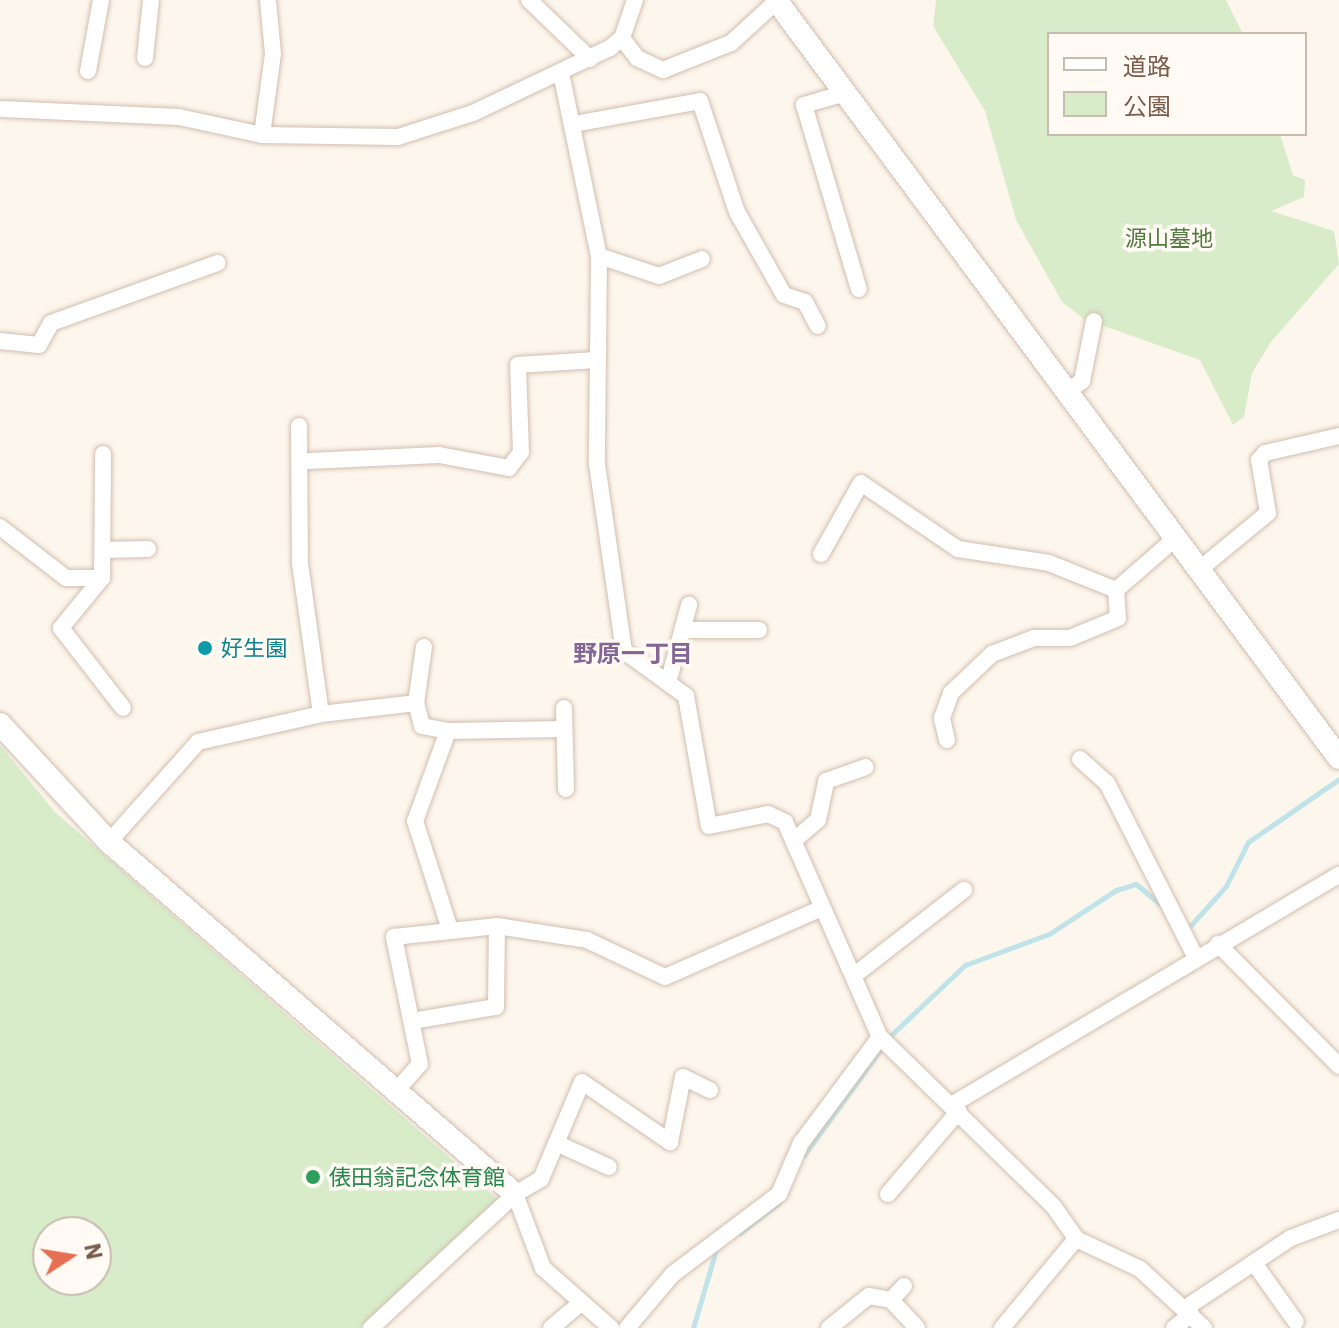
<!DOCTYPE html>
<html>
<head>
<meta charset="utf-8">
<style>
  body { margin:0 }
  #map { position:relative; width:1339px; height:1328px; overflow:hidden; background:#fdf6ec; font-family:"IBM Plex Sans","Noto Sans JP",sans-serif }
  div>[style] { position:absolute }
  [style*='--x'] { left:calc(var(--x)*1px); top:calc(var(--y)*1px); width:calc(var(--w)*1px); rotate:calc(var(--a)*1deg) }
  .green>* { inset:0; background:#d8ecc9 }
  .stream>* { height:5px; margin:-2.5px; padding:0 2.5px; transform-origin:2.5px; border-radius:2.5px; background:#bfe3e8 }
  .roads { filter:drop-shadow(0 0 2px #d1beb0) drop-shadow(0 0 2px #d1beb0) }
  .street>* { height:16px; margin:-8px; padding:0 8px; transform-origin:8px; border-radius:8px; background:#fff }
  .secondary>* { height:22px; margin:-11px; padding:0 11px; transform-origin:11px; border-radius:11px; background:#fff }
  .dots>* { width:22px; height:22px; translate:-50% -50%; box-sizing:border-box; border:4px solid #fffaf3; border-radius:50% }
  span { translate:-50% -50%; white-space:nowrap; text-align:center; line-height:1.15; -webkit-text-stroke:7px #fffaf3; paint-order:stroke }
  .park-label { font-size:22px; color:#537a41 }
  .culture-label { font-size:22px; color:#0d838f }
  .left { translate:0 -50%; text-align:left }
  .leisure-label { font-size:22px; color:#27864d }
  .neighbourhood-label { font-size:24px; color:#846695; font-weight:700 }
  .legend { position:absolute; left:1047px; top:32px; width:260px; height:104px; box-sizing:border-box; background:#fffaf3; border:2px solid #cabbb1; margin:0; padding:10px 14px; list-style:none; font-size:24px; color:#7a5c4d }
  .legend li { display:flex; align-items:center; gap:16px; height:40px }
  .legend b { width:40px; border:2px solid #cabbb1 }
  .north { position:absolute; left:32px; top:1216px; width:80px; height:80px; box-sizing:border-box; background:#fffaf3; border:2px solid #cabbb1; border-radius:50%; rotate:78deg; font-size:22px; font-weight:700; line-height:32px; text-align:center; color:#7a5c4d }
  .north::after { content:''; display:block; margin:auto; width:28px; height:36px; background:#e76f51; clip-path:polygon(50% 0,100% 100%,50% 72%,0 100%) }
</style>
</head>
<body>
<div id="map">
  <div class="green">
    <div style="clip-path:polygon(936px 0,1226px 0,1243px 34px,1049px 34px,1049px 134px,1280px 134px,1293px 175px,1305px 180px,1304px 197px,1271px 211px,1334px 231px,1339px 264px,1271px 342px,1252px 373px,1244px 417px,1233px 425px,1200px 360px,1084px 319px,1062px 302px,1016px 220px,985px 111px,933px 26px)"></div>
    <div style="clip-path:polygon(evenodd,0 745px,55px 812px,497px 1199px,360px 1328px,0 1328px,0 745px,48px 1232px,96px 1232px,96px 1280px,48px 1280px,48px 1232px)"></div>
  </div>
  <div class="stream">
    <div style="--x:1191;--y:925;--w:52;--a:-48.1"></div>
    <div style="--x:1226;--y:886;--w:49;--a:-63.4"></div>
    <div style="--x:1248;--y:842;--w:111;--a:-34.7"></div>
    <div style="--x:889;--y:1037;--w:105;--a:-43.5"></div>
    <div style="--x:965;--y:965;--w:90;--a:-20.3"></div>
    <div style="--x:1049;--y:934;--w:80;--a:-33.3"></div>
    <div style="--x:1116;--y:890;--w:21;--a:-17"></div>
    <div style="--x:1136;--y:884;--w:35;--a:40"></div>
    <div style="--x:804;--y:1155;--w:131;--a:-54"></div>
    <div style="--x:740;--y:1233;--w:49;--a:-37.6"></div>
    <div style="--x:693;--y:1328;--w:81;--a:-73.6"></div>
  </div>
  <div class="roads">
    <div class="street">
      <div style="--x:529;--y:0;--w:85;--a:44"></div>
      <div style="--x:622;--y:38;--w:25;--a:53"></div>
      <div style="--x:637;--y:58;--w:29;--a:25"></div>
      <div style="--x:663;--y:70;--w:73;--a:-21.7"></div>
      <div style="--x:731;--y:43;--w:62;--a:-42.4"></div>
      <div style="--x:145;--y:58;--w:58;--a:-84.1"></div>
      <div style="--x:88;--y:71;--w:72;--a:-79.6"></div>
      <div style="--x:561;--y:73;--w:187;--a:78.3"></div>
      <div style="--x:599;--y:256;--w:208;--a:90.6"></div>
      <div style="--x:597;--y:464;--w:189;--a:81.8"></div>
      <div style="--x:624;--y:651;--w:77;--a:36"></div>
      <div style="--x:686;--y:696;--w:132;--a:80"></div>
      <div style="--x:709;--y:826;--w:60;--a:-11.5"></div>
      <div style="--x:768;--y:814;--w:19;--a:25"></div>
      <div style="--x:785;--y:822;--w:235;--a:66.2"></div>
      <div style="--x:880;--y:1037;--w:243;--a:44.3"></div>
      <div style="--x:1054;--y:1207;--w:39;--a:55"></div>
      <div style="--x:1076;--y:1239;--w:71;--a:25.1"></div>
      <div style="--x:1140;--y:1269;--w:87;--a:42.7"></div>
      <div style="--x:845;--y:93;--w:43;--a:163.7"></div>
      <div style="--x:804;--y:105;--w:192;--a:73.4"></div>
      <div style="--x:2;--y:109;--w:177;--a:2.6"></div>
      <div style="--x:179;--y:117;--w:85;--a:12.2"></div>
      <div style="--x:262;--y:135;--w:136;--a:0.8"></div>
      <div style="--x:398;--y:137;--w:79;--a:-17.7"></div>
      <div style="--x:473;--y:113;--w:152;--a:-25.4"></div>
      <div style="--x:610;--y:48;--w:16;--a:-40"></div>
      <div style="--x:622;--y:38;--w:40;--a:-71.1"></div>
      <div style="--x:574;--y:124;--w:128;--a:-10.3"></div>
      <div style="--x:700;--y:101;--w:117;--a:71.6"></div>
      <div style="--x:737;--y:212;--w:95;--a:60.5"></div>
      <div style="--x:784;--y:295;--w:22;--a:18"></div>
      <div style="--x:805;--y:302;--w:27;--a:62"></div>
      <div style="--x:262;--y:135;--w:82;--a:-82.3"></div>
      <div style="--x:273;--y:54;--w:54;--a:-95.3"></div>
      <div style="--x:599;--y:256;--w:63;--a:18.4"></div>
      <div style="--x:659;--y:276;--w:46;--a:-21.6"></div>
      <div style="--x:0;--y:341;--w:39;--a:6"></div>
      <div style="--x:39;--y:345;--w:25;--a:-61"></div>
      <div style="--x:51;--y:323;--w:177;--a:-19.8"></div>
      <div style="--x:1067;--y:392;--w:19;--a:-36"></div>
      <div style="--x:1082;--y:381;--w:61;--a:-78.7"></div>
      <div style="--x:299;--y:426;--w:137;--a:89.6"></div>
      <div style="--x:300;--y:563;--w:152;--a:82.1"></div>
      <div style="--x:309;--y:461;--w:130;--a:-2.6"></div>
      <div style="--x:439;--y:455;--w:71;--a:10.5"></div>
      <div style="--x:509;--y:468;--w:20;--a:-53"></div>
      <div style="--x:521;--y:452;--w:87;--a:-92"></div>
      <div style="--x:518;--y:365;--w:78;--a:-3.7"></div>
      <div style="--x:0;--y:527;--w:83;--a:37.7"></div>
      <div style="--x:66;--y:578;--w:36;--a:0"></div>
      <div style="--x:102;--y:578;--w:124;--a:-89.5"></div>
      <div style="--x:103;--y:550;--w:45;--a:-1.3"></div>
      <div style="--x:821;--y:554;--w:81;--a:-60.6"></div>
      <div style="--x:861;--y:483;--w:117;--a:34.2"></div>
      <div style="--x:958;--y:549;--w:92;--a:8.7"></div>
      <div style="--x:1049;--y:563;--w:72;--a:21.9"></div>
      <div style="--x:1116;--y:590;--w:81;--a:-41"></div>
      <div style="--x:1200;--y:569;--w:88;--a:-39.5"></div>
      <div style="--x:1268;--y:513;--w:54;--a:-99.6"></div>
      <div style="--x:1259;--y:460;--w:9;--a:-49"></div>
      <div style="--x:1265;--y:453;--w:76;--a:-12.9"></div>
      <div style="--x:102;--y:578;--w:65;--a:129.4"></div>
      <div style="--x:61;--y:628;--w:101;--a:52.2"></div>
      <div style="--x:686;--y:630;--w:73;--a:0"></div>
      <div style="--x:424;--y:647;--w:57;--a:98.1"></div>
      <div style="--x:416;--y:703;--w:24;--a:75"></div>
      <div style="--x:422;--y:726;--w:26;--a:11"></div>
      <div style="--x:448;--y:731;--w:96;--a:110.1"></div>
      <div style="--x:415;--y:821;--w:110;--a:72.1"></div>
      <div style="--x:668;--y:683;--w:81;--a:-74.9"></div>
      <div style="--x:564;--y:708;--w:81;--a:88.6"></div>
      <div style="--x:448;--y:731;--w:116;--a:-1"></div>
      <div style="--x:947;--y:740;--w:23;--a:-103"></div>
      <div style="--x:942;--y:718;--w:27;--a:-70"></div>
      <div style="--x:951;--y:693;--w:57;--a:-43.6"></div>
      <div style="--x:992;--y:654;--w:45;--a:-20.9"></div>
      <div style="--x:1034;--y:638;--w:36;--a:0"></div>
      <div style="--x:1070;--y:638;--w:52;--a:-22.6"></div>
      <div style="--x:1118;--y:618;--w:28;--a:-94"></div>
      <div style="--x:1080;--y:759;--w:36;--a:42"></div>
      <div style="--x:1107;--y:783;--w:196;--a:63"></div>
      <div style="--x:797;--y:838;--w:28;--a:-41"></div>
      <div style="--x:818;--y:820;--w:40;--a:-78"></div>
      <div style="--x:826;--y:781;--w:42;--a:-19.3"></div>
      <div style="--x:109;--y:842;--w:134;--a:-48.3"></div>
      <div style="--x:198;--y:742;--w:126;--a:-12.8"></div>
      <div style="--x:321;--y:714;--w:96;--a:-6.6"></div>
      <div style="--x:1218;--y:944;--w:172;--a:45.2"></div>
      <div style="--x:856;--y:974;--w:137;--a:-37.9"></div>
      <div style="--x:412;--y:1021;--w:85;--a:-9.5"></div>
      <div style="--x:496;--y:1007;--w:81;--a:-89.3"></div>
      <div style="--x:398;--y:1089;--w:33;--a:-49"></div>
      <div style="--x:420;--y:1064;--w:130;--a:-101.6"></div>
      <div style="--x:394;--y:937;--w:104;--a:-6.1"></div>
      <div style="--x:497;--y:926;--w:91;--a:8.8"></div>
      <div style="--x:587;--y:940;--w:86;--a:25.4"></div>
      <div style="--x:665;--y:977;--w:171;--a:-23.7"></div>
      <div style="--x:953;--y:1104;--w:449;--a:-30.7"></div>
      <div style="--x:556;--y:1143;--w:58;--a:24.4"></div>
      <div style="--x:515;--y:1194;--w:79;--a:69.3"></div>
      <div style="--x:543;--y:1268;--w:91;--a:41.4"></div>
      <div style="--x:888;--y:1194;--w:109;--a:-49.5"></div>
      <div style="--x:1254;--y:1263;--w:72;--a:54.6"></div>
      <div style="--x:891;--y:1300;--w:19;--a:-47"></div>
      <div style="--x:1184;--y:1309;--w:128;--a:-33.6"></div>
      <div style="--x:1291;--y:1238;--w:51;--a:-20.6"></div>
      <div style="--x:371;--y:1328;--w:197;--a:-42.9"></div>
      <div style="--x:515;--y:1194;--w:30;--a:-30"></div>
      <div style="--x:541;--y:1179;--w:105;--a:-67.1"></div>
      <div style="--x:582;--y:1082;--w:107;--a:34.3"></div>
      <div style="--x:670;--y:1142;--w:66;--a:-78.7"></div>
      <div style="--x:683;--y:1077;--w:30;--a:26"></div>
      <div style="--x:551;--y:1328;--w:35;--a:-40"></div>
      <div style="--x:627;--y:1328;--w:71;--a:-49.6"></div>
      <div style="--x:673;--y:1274;--w:133;--a:-37"></div>
      <div style="--x:779;--y:1194;--w:56;--a:-66.7"></div>
      <div style="--x:801;--y:1143;--w:132;--a:-53.3"></div>
      <div style="--x:829;--y:1328;--w:51;--a:-38.7"></div>
      <div style="--x:869;--y:1296;--w:22;--a:10"></div>
      <div style="--x:891;--y:1300;--w:38;--a:47"></div>
      <div style="--x:1002;--y:1328;--w:116;--a:-50.3"></div>
      <div style="--x:1174;--y:1328;--w:22;--a:-39"></div>
    </div>
    <div class="secondary">
      <div style="--x:776;--y:0;--w:944;--a:53.4"></div>
      <div style="--x:0;--y:724;--w:161;--a:47.3"></div>
      <div style="--x:109;--y:842;--w:537;--a:40.93"></div>
    </div>
  </div>
  <div class="dots">
    <div style="left:205px;top:648px;background:#0f9aa8"></div>
    <div style="left:313px;top:1177px;background:#2e9e5b"></div>
  </div>
  <div class="park-label">
    <span style="left:1169px;top:238px">源山墓地</span>
  </div>
  <div class="culture-label">
    <span class="left" style="left:221px;top:648px">好生園</span>
  </div>
  <div class="leisure-label">
    <span class="left" style="left:329px;top:1177px">俵田翁記念体育館</span>
  </div>
  <div class="neighbourhood-label">
    <span style="left:633px;top:654px">野原一丁目</span>
  </div>
  <ul class="legend">
  <li><b style="height:10px;background:#fff"></b>道路</li>
  <li><b style="height:22px;background:#d8ecc9"></b>公園</li>
  </ul>
  <div class="north">N</div>
</div>
</body>
</html>
